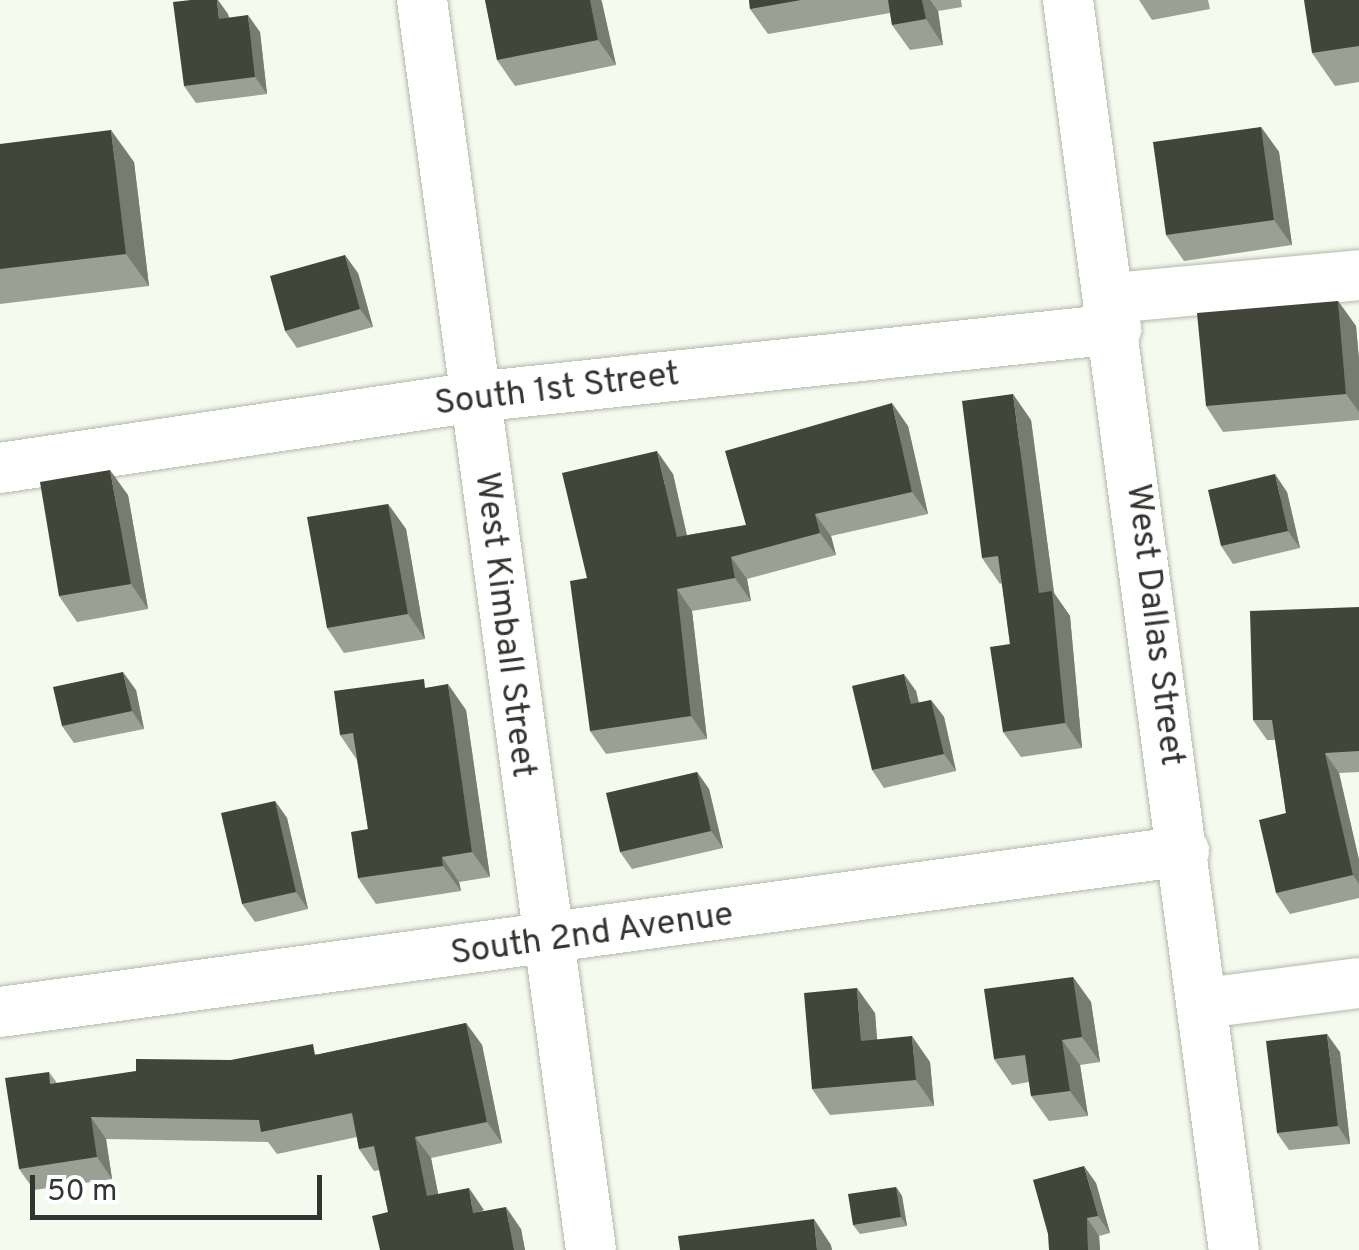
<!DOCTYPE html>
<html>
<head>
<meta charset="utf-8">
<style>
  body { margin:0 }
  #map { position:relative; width:1359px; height:1250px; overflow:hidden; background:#f4faed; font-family:Overpass,sans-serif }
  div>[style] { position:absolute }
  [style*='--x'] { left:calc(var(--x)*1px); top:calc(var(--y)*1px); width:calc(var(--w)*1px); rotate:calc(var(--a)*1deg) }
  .roads { filter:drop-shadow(0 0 2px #b3b8ab) drop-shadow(0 0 2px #b3b8ab) }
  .minor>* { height:50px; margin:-25px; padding:0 25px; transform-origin:25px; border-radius:25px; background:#fff }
  .wall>* { inset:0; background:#9aa094 }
  .shaded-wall>* { inset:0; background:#777b70 }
  .building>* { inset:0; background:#41453a }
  span { translate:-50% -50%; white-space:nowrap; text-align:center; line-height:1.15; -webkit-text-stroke:10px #fff; paint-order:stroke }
  .street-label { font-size:35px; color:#333630 }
  .scale { position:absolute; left:30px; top:1175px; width:292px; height:45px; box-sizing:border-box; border:5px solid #333630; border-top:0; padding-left:12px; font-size:30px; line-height:35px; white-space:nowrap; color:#333630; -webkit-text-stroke:8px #fff; paint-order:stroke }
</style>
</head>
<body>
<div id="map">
  <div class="roads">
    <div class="minor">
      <div style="--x:422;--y:0;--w:1261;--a:82.3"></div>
      <div style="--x:1068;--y:0;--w:1261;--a:82.44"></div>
      <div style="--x:1112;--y:298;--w:248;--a:-5.3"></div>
      <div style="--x:0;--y:468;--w:480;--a:-8.5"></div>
      <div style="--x:475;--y:397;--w:645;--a:-6.06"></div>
      <div style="--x:1205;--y:1003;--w:155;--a:-7.4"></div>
      <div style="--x:0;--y:1012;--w:1195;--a:-7.74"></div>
    </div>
  </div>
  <div class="wall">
    <div style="clip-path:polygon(485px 0,601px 0,616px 65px,515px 86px,497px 60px)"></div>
    <div style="clip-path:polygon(749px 0,961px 0,962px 7px,938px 11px,943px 45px,910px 50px,892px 25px,890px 13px,768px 34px,750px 9px)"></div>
    <div style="clip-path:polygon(1139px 0,1208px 0,1210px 9px,1152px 20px)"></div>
    <div style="clip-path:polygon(1359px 0,1359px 82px,1335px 86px,1312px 53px)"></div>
    <div style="clip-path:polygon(228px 14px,229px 17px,260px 32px,267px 94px,196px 103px,184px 86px)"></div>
    <div style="clip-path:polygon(1261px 127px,1279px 152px,1292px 245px,1184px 261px,1166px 235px)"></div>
    <div style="clip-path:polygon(0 144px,134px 162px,149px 286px,0 304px)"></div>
    <div style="clip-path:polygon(358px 273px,373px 327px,297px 348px,285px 331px)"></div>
    <div style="clip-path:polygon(1338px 301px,1356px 326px,1359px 360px,1359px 420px,1223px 432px,1206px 406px)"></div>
    <div style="clip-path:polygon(1031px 420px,1054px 593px,1070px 616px,1082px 748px,1021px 757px,1003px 732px,1010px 644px,1002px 583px,1000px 584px,982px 558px)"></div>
    <div style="clip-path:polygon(908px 426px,928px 514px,831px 536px,836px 555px,747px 579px,751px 601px,692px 611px,707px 739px,606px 754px,590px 731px,587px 578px,673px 474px,687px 535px,746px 525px)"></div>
    <div style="clip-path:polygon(1287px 492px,1300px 548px,1233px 564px,1221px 546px)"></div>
    <div style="clip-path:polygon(128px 495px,148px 609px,77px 622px,59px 596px)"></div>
    <div style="clip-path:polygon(388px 504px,406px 529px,425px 639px,344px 653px,327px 628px)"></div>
    <div style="clip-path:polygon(1359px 607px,1359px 772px,1339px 773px,1359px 860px,1359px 898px,1290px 914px,1276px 893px,1286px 813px,1275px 740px,1267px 740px,1253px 720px)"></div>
    <div style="clip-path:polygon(430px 687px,466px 710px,490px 877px,459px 882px,461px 891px,376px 904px,358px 878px,368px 829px,357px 760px,340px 735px)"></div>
    <div style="clip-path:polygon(136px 690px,144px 729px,74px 743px,62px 726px)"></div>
    <div style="clip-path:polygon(916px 691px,919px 703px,931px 700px,944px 717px,956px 771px,884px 788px,872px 770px)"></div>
    <div style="clip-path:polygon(697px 772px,709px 789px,723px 848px,632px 869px,620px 852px)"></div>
    <div style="clip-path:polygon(275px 801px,287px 818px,308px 909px,255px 922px,242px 904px)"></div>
    <div style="clip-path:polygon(1073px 977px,1091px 1002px,1100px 1062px,1080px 1065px,1088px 1116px,1049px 1121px,1031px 1096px,1029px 1082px,1012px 1085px,994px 1059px)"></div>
    <div style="clip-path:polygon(875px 1013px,877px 1039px,930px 1062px,934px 1106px,830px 1115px,812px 1089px)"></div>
    <div style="clip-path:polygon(466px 1023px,482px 1045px,502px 1143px,431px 1158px,438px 1194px,484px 1211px,521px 1229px,525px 1250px,380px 1250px,388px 1212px,380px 1170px,374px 1171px,359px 1149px,357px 1137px,277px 1154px,268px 1142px,106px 1139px,112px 1179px,34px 1190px,19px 1169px,49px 1072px,57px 1083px,231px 1060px,320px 1054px)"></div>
    <div style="clip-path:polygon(1340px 1052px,1350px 1144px,1289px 1150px,1277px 1133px)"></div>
    <div style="clip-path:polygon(1096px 1183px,1110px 1233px,1099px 1236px,1100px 1250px,1049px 1250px)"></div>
    <div style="clip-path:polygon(896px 1187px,902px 1196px,907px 1226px,860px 1234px,853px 1225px)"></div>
  </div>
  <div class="shaded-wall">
    <div style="clip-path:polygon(217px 0,218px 0,228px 14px,231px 36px,219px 19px)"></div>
    <div style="clip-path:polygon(590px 0,601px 0,602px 2px,616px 65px,598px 40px)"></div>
    <div style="clip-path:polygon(922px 0,930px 0,938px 11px,943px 45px,926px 19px)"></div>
    <div style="clip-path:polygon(248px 15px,260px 32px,267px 94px,255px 77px)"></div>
    <div style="clip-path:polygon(1261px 127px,1279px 152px,1292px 245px,1274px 220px)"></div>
    <div style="clip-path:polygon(111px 130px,134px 162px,149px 286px,126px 254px)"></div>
    <div style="clip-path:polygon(345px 255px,358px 273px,373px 327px,360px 309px)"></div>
    <div style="clip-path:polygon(1338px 301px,1356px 326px,1359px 360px,1359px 412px,1346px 394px)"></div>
    <div style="clip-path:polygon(1013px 394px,1031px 420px,1054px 593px,1070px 616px,1082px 748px,1065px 723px,1039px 593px)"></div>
    <div style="clip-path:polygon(892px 403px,908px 426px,928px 514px,912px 492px)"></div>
    <div style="clip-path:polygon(657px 451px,673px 474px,692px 559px,677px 537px)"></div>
    <div style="clip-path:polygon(110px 470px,128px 495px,148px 609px,131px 584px)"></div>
    <div style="clip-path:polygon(1275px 474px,1287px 492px,1300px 548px,1288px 531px)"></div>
    <div style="clip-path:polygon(388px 504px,406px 529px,425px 639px,408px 614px)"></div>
    <div style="clip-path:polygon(815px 514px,831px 536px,836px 555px,820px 533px)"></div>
    <div style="clip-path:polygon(731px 557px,747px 579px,751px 601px,735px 578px)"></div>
    <div style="clip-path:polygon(677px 589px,692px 611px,707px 739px,691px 716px)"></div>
    <div style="clip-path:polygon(123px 672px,136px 690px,144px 729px,132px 711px)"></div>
    <div style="clip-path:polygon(904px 674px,916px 691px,923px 722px,911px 704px)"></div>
    <div style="clip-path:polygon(448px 684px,466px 710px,490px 877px,472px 852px)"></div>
    <div style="clip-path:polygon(931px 700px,944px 717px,956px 771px,944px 754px)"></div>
    <div style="clip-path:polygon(1325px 753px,1339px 773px,1359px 860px,1359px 884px,1353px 875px)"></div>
    <div style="clip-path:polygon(697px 772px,709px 789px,723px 848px,711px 831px)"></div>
    <div style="clip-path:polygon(275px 801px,287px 818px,308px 909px,296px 892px)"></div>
    <div style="clip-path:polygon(442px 857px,459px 882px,461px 891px,443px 866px)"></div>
    <div style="clip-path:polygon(1073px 977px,1091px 1002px,1100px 1062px,1082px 1037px)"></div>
    <div style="clip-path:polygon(857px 988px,875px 1013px,879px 1066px,861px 1041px)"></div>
    <div style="clip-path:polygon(466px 1023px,482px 1045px,502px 1143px,487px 1122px)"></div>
    <div style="clip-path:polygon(1327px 1034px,1340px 1052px,1350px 1144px,1338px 1126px)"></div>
    <div style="clip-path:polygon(912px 1036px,930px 1062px,934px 1106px,916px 1080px)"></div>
    <div style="clip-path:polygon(1062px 1040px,1080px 1065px,1088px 1116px,1070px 1091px)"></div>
    <div style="clip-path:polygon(91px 1117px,106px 1139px,112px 1179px,97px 1157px)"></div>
    <div style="clip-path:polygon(415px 1137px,431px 1158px,443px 1218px,427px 1196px)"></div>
    <div style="clip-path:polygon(1084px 1166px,1096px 1183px,1110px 1233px,1098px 1216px)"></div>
    <div style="clip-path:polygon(896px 1187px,902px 1196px,907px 1226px,901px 1217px)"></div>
    <div style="clip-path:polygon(469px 1188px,484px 1210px,473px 1213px)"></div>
    <div style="clip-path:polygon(506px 1207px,521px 1229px,525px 1250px,514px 1250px)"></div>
    <div style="clip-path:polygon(1087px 1218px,1099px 1236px,1100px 1250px,1088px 1250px)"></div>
    <div style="clip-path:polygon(814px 1219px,831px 1245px,832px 1250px,817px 1250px)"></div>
  </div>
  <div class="building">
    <div style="clip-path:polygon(191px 0,217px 0,219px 19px,248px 15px,255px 77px,184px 86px,173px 2px)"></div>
    <div style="clip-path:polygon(485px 0,590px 0,598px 40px,497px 60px)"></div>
    <div style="clip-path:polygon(749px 0,801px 0,750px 9px)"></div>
    <div style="clip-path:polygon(888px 0,922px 0,926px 19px,892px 25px)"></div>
    <div style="clip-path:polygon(1304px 0,1359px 0,1359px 46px,1312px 53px)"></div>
    <div style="clip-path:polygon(1261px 127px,1274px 220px,1166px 235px,1153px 142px)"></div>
    <div style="clip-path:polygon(111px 130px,126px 254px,0 269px,0 144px)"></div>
    <div style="clip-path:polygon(345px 255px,360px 309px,285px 331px,270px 276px)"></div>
    <div style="clip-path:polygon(1338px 301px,1346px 394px,1206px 406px,1197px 313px)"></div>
    <div style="clip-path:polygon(1013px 394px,1039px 593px,1052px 591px,1065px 723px,1003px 732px,990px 647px,1010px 644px,998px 556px,982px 558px,962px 401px)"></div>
    <div style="clip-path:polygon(892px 403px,912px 492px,815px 514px,820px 533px,731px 557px,735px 578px,677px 589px,691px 716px,590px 731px,570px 581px,587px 578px,562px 473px,657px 451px,677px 537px,746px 525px,725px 451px)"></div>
    <div style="clip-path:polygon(110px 470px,131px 584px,59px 596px,40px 482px)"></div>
    <div style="clip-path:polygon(1275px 474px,1288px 531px,1221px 546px,1208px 490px)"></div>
    <div style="clip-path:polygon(388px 504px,408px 614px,327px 628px,307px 517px)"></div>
    <div style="clip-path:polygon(1359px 607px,1359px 751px,1325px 753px,1353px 875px,1276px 893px,1259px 820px,1286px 813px,1272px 720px,1253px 720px,1250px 611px)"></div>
    <div style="clip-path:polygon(123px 672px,132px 711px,62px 726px,53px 687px)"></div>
    <div style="clip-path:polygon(904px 674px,911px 704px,931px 700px,944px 754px,872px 770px,852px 686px)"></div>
    <div style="clip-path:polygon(424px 679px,425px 688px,448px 684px,472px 852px,442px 857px,443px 866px,358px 878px,351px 832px,368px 829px,353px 733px,340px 735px,334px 691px)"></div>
    <div style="clip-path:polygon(697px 772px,711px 831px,620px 852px,606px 793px)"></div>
    <div style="clip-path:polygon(275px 801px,296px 892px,242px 904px,221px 813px)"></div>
    <div style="clip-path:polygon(1073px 977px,1082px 1037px,1062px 1040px,1070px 1091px,1031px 1096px,1025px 1055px,994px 1059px,984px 989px)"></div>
    <div style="clip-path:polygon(857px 988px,861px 1041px,912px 1036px,916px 1080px,812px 1089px,804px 993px)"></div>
    <div style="clip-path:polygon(466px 1023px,487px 1122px,415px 1137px,427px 1196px,469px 1188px,473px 1213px,506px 1207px,514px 1250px,380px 1250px,372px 1216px,388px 1212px,374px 1146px,359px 1149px,352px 1113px,261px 1132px,259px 1120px,91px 1117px,97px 1157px,19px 1169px,5px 1078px,49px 1072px,50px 1084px,136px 1071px,136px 1059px,231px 1060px,313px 1044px,315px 1055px)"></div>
    <div style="clip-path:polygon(1327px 1034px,1338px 1126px,1277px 1133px,1266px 1041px)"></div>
    <div style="clip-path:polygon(1084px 1166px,1098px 1216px,1087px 1218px,1088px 1250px,1049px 1250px,1048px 1234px,1033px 1180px)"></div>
    <div style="clip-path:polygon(896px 1187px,901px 1217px,853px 1225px,848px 1194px)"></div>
    <div style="clip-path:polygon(814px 1219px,817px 1250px,680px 1250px,678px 1236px)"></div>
  </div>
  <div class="street-label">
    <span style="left:557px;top:390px;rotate:-7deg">South 1st Street</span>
    <span style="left:504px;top:625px;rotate:83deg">West Kimball Street</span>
    <span style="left:1154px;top:625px;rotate:83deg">West Dallas Street</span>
    <span style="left:592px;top:935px;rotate:-8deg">South 2nd Avenue</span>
  </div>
  <div class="scale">50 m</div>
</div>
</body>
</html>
